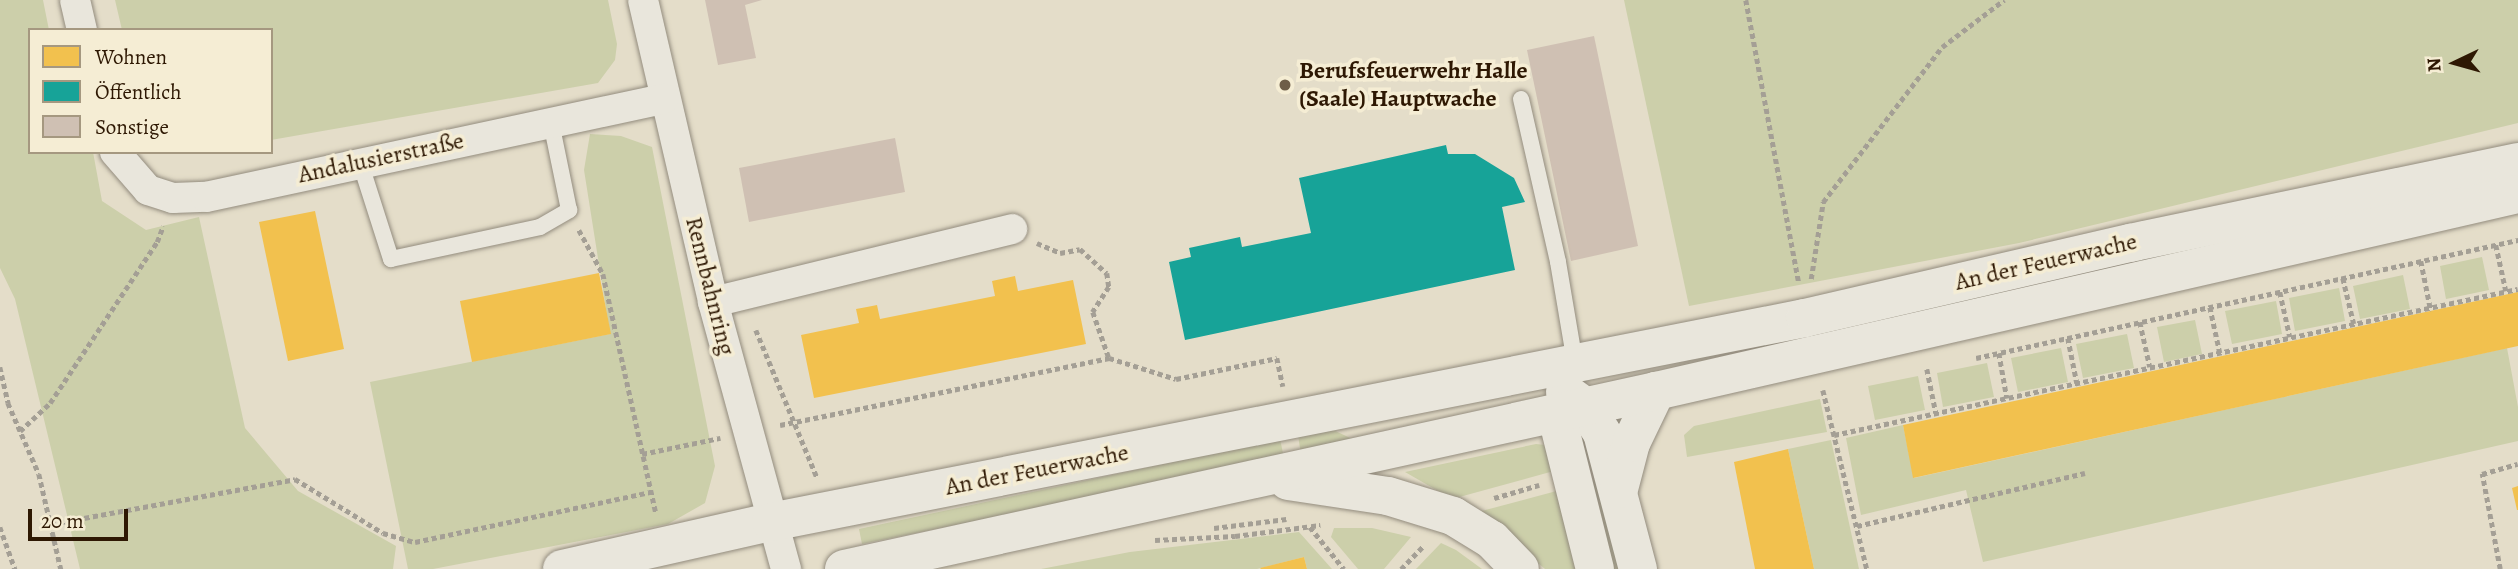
<!DOCTYPE html>
<html>
<head>
<meta charset="utf-8">
<style>
  body { margin:0 }
  #map { position:relative; width:2518px; height:569px; overflow:hidden; background:#e4ddc9; font-family:Alegreya,serif }
  div>[style] { position:absolute }
  [style*='--x'] { left:calc(var(--x)*1px); top:calc(var(--y)*1px); width:calc(var(--w)*1px); rotate:calc(var(--a)*1deg) }
  .green>* { inset:0; background:#cccfaa }
  .homes>* { inset:0; background:#f2c14e }
  .public>* { inset:0; background:#17a398 }
  .building>* { inset:0; background:#cfc0b3 }
  .path>* { height:4.5px; margin-top:-2.25px; transform-origin:0; background:repeating-linear-gradient(90deg,#a49f95 0 5px,transparent 0 8.5px) }
  .roads { filter:drop-shadow(0 0 2px #938c7e) drop-shadow(0 0 2px #938c7e) }
  .lane>* { height:16px; margin:-8px; padding:0 8px; transform-origin:8px; border-radius:8px; background:#e9e6dc }
  .street>* { height:30px; margin:-15px; padding:0 15px; transform-origin:15px; border-radius:15px; background:#e9e6dc }
  .secondary>* { height:38px; margin:-19px; padding:0 19px; transform-origin:19px; border-radius:19px; background:#e9e6dc }
  .dots>* { width:19px; height:19px; translate:-50% -50%; box-sizing:border-box; border:4px solid #f5edd4; border-radius:50% }
  span { translate:-50% -50%; white-space:nowrap; text-align:center; line-height:1.15; -webkit-text-stroke:7px #f5edd4; paint-order:stroke }
  .poi-label { font-size:24px; color:#2e1803; font-weight:700 }
  .left { translate:0 -50%; text-align:left }
  .street-label { font-size:24px; color:#2e1803 }
  .legend { position:absolute; left:28px; top:28px; width:245px; height:126px; box-sizing:border-box; background:#f5edd4; border:2px solid #a59880; margin:0; padding:9px 12px; list-style:none; font-size:21px; color:#2e1803 }
  .legend li { display:flex; align-items:center; gap:14px; height:35px }
  .legend b { width:35px; border:2px solid #a59880 }
  .north { position:absolute; left:2420px; top:28px; width:70px; height:70px; -webkit-text-stroke:5px #f5edd4; paint-order:stroke; rotate:265deg; font-size:19px; font-weight:700; line-height:28px; text-align:center; color:#2e1803 }
  .north::after { content:''; display:block; margin:auto; width:24px; height:32px; background:#2e1803; clip-path:polygon(50% 0,100% 100%,50% 72%,0 100%) }
  .scale { position:absolute; left:28px; top:509px; width:100px; height:32px; box-sizing:border-box; border:4px solid #2e1803; border-top:0; padding-left:9px; font-size:21px; line-height:24px; white-space:nowrap; color:#2e1803; -webkit-text-stroke:5px #f5edd4; paint-order:stroke }
</style>
</head>
<body>
<div id="map">
  <div class="green">
    <div style="clip-path:polygon(0 0,43px 0,49px 30px,30px 30px,30px 152px,93px 152px,102px 201px,146px 230px,199px 217px,245px 428px,298px 491px,396px 546px,393px 569px,80px 569px,15px 299px,0 268px)"></div>
    <div style="clip-path:polygon(115px 0,608px 0,617px 44px,615px 60px,598px 83px,271px 140px,271px 30px,122px 30px)"></div>
    <div style="clip-path:polygon(1624px 0,2518px 0,2518px 123px,2019px 243px,1689px 306px)"></div>
    <div style="clip-path:polygon(590px 134px,621px 136px,652px 147px,715px 466px,705px 503px,668px 524px,433px 569px,408px 569px,370px 382px,610px 334px,584px 170px)"></div>
    <div style="clip-path:polygon(2482px 257px,2489px 290px,2446px 299px,2440px 266px)"></div>
    <div style="clip-path:polygon(2403px 275px,2410px 309px,2360px 319px,2353px 286px)"></div>
    <div style="clip-path:polygon(2339px 288px,2345px 321px,2295px 331px,2289px 298px)"></div>
    <div style="clip-path:polygon(2276px 301px,2282px 334px,2232px 344px,2225px 311px)"></div>
    <div style="clip-path:polygon(2195px 320px,2202px 354px,2164px 362px,2157px 327px)"></div>
    <div style="clip-path:polygon(2127px 334px,2134px 368px,2083px 378px,2076px 344px)"></div>
    <div style="clip-path:polygon(2061px 348px,2068px 382px,2018px 392px,2011px 358px)"></div>
    <div style="clip-path:polygon(2507px 348px,2518px 407px,2518px 441px,1983px 562px,1966px 490px,1861px 515px,1846px 438px,1903px 425px,1914px 478px)"></div>
    <div style="clip-path:polygon(1987px 363px,1994px 397px,1943px 407px,1937px 373px)"></div>
    <div style="clip-path:polygon(1918px 376px,1925px 410px,1875px 420px,1868px 386px)"></div>
    <div style="clip-path:polygon(1820px 399px,1827px 432px,1687px 457px,1684px 435px,1694px 426px)"></div>
    <div style="clip-path:polygon(1331px 429px,1361px 443px,1301px 455px,1298px 435px)"></div>
    <div style="clip-path:polygon(1280px 439px,1284px 458px,862px 544px,859px 529px)"></div>
    <div style="clip-path:polygon(1831px 440px,1859px 569px,1814px 569px,1788px 449px)"></div>
    <div style="clip-path:polygon(1536px 444px,1545px 445px,1561px 469px,1452px 499px,1405px 472px)"></div>
    <div style="clip-path:polygon(1596px 480px,1620px 569px,1608px 569px,1585px 483px)"></div>
    <div style="clip-path:polygon(1564px 489px,1585px 569px,1545px 569px,1478px 512px)"></div>
    <div style="clip-path:polygon(1334px 528px,1372px 528px,1411px 537px,1384px 569px,1358px 569px,1331px 537px)"></div>
    <div style="clip-path:polygon(1299px 532px,1332px 569px,1307px 569px,1304px 557px,1257px 569px,1041px 569px,1130px 552px)"></div>
    <div style="clip-path:polygon(1441px 543px,1456px 550px,1482px 569px,1416px 569px)"></div>
  </div>
  <div class="homes">
    <div style="clip-path:polygon(315px 211px,344px 349px,288px 361px,259px 222px)"></div>
    <div style="clip-path:polygon(599px 273px,611px 334px,472px 362px,460px 301px)"></div>
    <div style="clip-path:polygon(1015px 276px,1018px 291px,1073px 280px,1086px 344px,814px 398px,801px 335px,859px 323px,856px 309px,867px 307px,877px 305px,880px 319px,995px 296px,992px 281px)"></div>
    <div style="clip-path:polygon(2518px 292px,2518px 346px,1913px 478px,1903px 425px)"></div>
    <div style="clip-path:polygon(1788px 449px,1814px 569px,1755px 569px,1734px 462px)"></div>
    <div style="clip-path:polygon(2518px 486px,2518px 510px,2517px 510px,2512px 488px)"></div>
    <div style="clip-path:polygon(1304px 557px,1307px 569px,1261px 569px,1260px 568px)"></div>
  </div>
  <div class="public">
    <div style="clip-path:polygon(1446px 145px,1448px 154px,1475px 154px,1514px 178px,1525px 202px,1502px 207px,1515px 270px,1185px 340px,1169px 262px,1191px 257px,1189px 248px,1240px 237px,1242px 247px,1311px 233px,1299px 178px)"></div>
  </div>
  <div class="building">
    <div style="clip-path:polygon(705px 0,762px 0,745px 5px,756px 58px,718px 65px)"></div>
    <div style="clip-path:polygon(1594px 36px,1638px 246px,1571px 261px,1527px 50px)"></div>
    <div style="clip-path:polygon(895px 138px,905px 192px,749px 222px,739px 168px)"></div>
  </div>
  <div class="path">
    <div style="--x:1746;--y:0;--w:287;--a:79.4"></div>
    <div style="--x:579;--y:230;--w:50;--a:61.4"></div>
    <div style="--x:603;--y:274;--w:246;--a:77.5"></div>
    <div style="--x:1037;--y:243;--w:25;--a:23"></div>
    <div style="--x:1060;--y:253;--w:20;--a:-11"></div>
    <div style="--x:1080;--y:249;--w:36;--a:42"></div>
    <div style="--x:1107;--y:273;--w:14;--a:82"></div>
    <div style="--x:1109;--y:287;--w:30;--a:123"></div>
    <div style="--x:1093;--y:312;--w:49;--a:70.8"></div>
    <div style="--x:1109;--y:358;--w:70;--a:17.4"></div>
    <div style="--x:1176;--y:379;--w:103;--a:-11.7"></div>
    <div style="--x:1277;--y:358;--w:29;--a:78"></div>
    <div style="--x:2496;--y:245;--w:47;--a:77.7"></div>
    <div style="--x:2421;--y:261;--w:51;--a:78.7"></div>
    <div style="--x:2343;--y:278;--w:47;--a:76.6"></div>
    <div style="--x:1811;--y:279;--w:78;--a:-81.1"></div>
    <div style="--x:1823;--y:202;--w:195;--a:-52.5"></div>
    <div style="--x:1942;--y:47;--w:78;--a:-37.2"></div>
    <div style="--x:2280;--y:292;--w:46;--a:77.5"></div>
    <div style="--x:2210;--y:307;--w:47;--a:77.7"></div>
    <div style="--x:2140;--y:322;--w:46;--a:77.5"></div>
    <div style="--x:756;--y:330;--w:159;--a:67.5"></div>
    <div style="--x:2068;--y:338;--w:46;--a:78.7"></div>
    <div style="--x:1999;--y:353;--w:46;--a:79.9"></div>
    <div style="--x:1976;--y:358;--w:555;--a:-12.28"></div>
    <div style="--x:0;--y:367;--w:37;--a:77"></div>
    <div style="--x:8;--y:403;--w:77;--a:66.4"></div>
    <div style="--x:39;--y:474;--w:98;--a:77"></div>
    <div style="--x:1927;--y:369;--w:45;--a:78.4"></div>
    <div style="--x:1823;--y:390;--w:184;--a:76.2"></div>
    <div style="--x:780;--y:425;--w:336;--a:-11.5"></div>
    <div style="--x:20;--y:431;--w:41;--a:-43"></div>
    <div style="--x:50;--y:403;--w:193;--a:-56.4"></div>
    <div style="--x:157;--y:242;--w:17;--a:-69"></div>
    <div style="--x:1834;--y:435;--w:699;--a:-12.05"></div>
    <div style="--x:642;--y:454;--w:80;--a:-11.6"></div>
    <div style="--x:1494;--y:498;--w:47;--a:-16.1"></div>
    <div style="--x:51;--y:524;--w:248;--a:-10.4"></div>
    <div style="--x:295;--y:479;--w:103;--a:31.5"></div>
    <div style="--x:383;--y:533;--w:33;--a:16"></div>
    <div style="--x:415;--y:542;--w:240;--a:-12"></div>
    <div style="--x:1857;--y:526;--w:234;--a:-13.1"></div>
    <div style="--x:0;--y:527;--w:45;--a:70.3"></div>
    <div style="--x:1310;--y:527;--w:54;--a:51"></div>
    <div style="--x:1214;--y:528;--w:73;--a:-7.1"></div>
    <div style="--x:1155;--y:540;--w:80;--a:-2.9"></div>
    <div style="--x:1235;--y:536;--w:86;--a:-7.4"></div>
    <div style="--x:1401;--y:569;--w:33;--a:-46"></div>
    <div style="--x:2500;--y:569;--w:97;--a:-100.7"></div>
    <div style="--x:2482;--y:474;--w:37;--a:-16"></div>
  </div>
  <div class="roads">
    <div class="lane">
      <div style="--x:1521;--y:99;--w:167;--a:77.2"></div>
      <div style="--x:1558;--y:262;--w:102;--a:80.4"></div>
      <div style="--x:360;--y:162;--w:102;--a:72.3"></div>
      <div style="--x:391;--y:259;--w:152;--a:-12.1"></div>
      <div style="--x:540;--y:227;--w:34;--a:-30"></div>
      <div style="--x:569;--y:210;--w:90;--a:-101.6"></div>
    </div>
    <div class="street">
      <div style="--x:75;--y:0;--w:31;--a:77"></div>
      <div style="--x:643;--y:0;--w:310;--a:76.9"></div>
      <div style="--x:713;--y:302;--w:277;--a:74.7"></div>
      <div style="--x:115;--y:152;--w:50;--a:49"></div>
      <div style="--x:148;--y:190;--w:26;--a:18"></div>
      <div style="--x:173;--y:198;--w:33;--a:-2"></div>
      <div style="--x:206;--y:197;--w:468;--a:-12.1"></div>
      <div style="--x:713;--y:302;--w:308;--a:-13.7"></div>
    </div>
    <div class="secondary">
      <div style="--x:1565;--y:392;--w:24;--a:36"></div>
      <div style="--x:1584;--y:406;--w:32;--a:56"></div>
      <div style="--x:1602;--y:433;--w:141;--a:75.2"></div>
      <div style="--x:1556;--y:413;--w:161;--a:76"></div>
      <div style="--x:1288;--y:481;--w:101;--a:8.5"></div>
      <div style="--x:1388;--y:496;--w:68;--a:17.1"></div>
      <div style="--x:1453;--y:516;--w:46;--a:31.6"></div>
      <div style="--x:1492;--y:540;--w:40;--a:46"></div>
      <div style="--x:1619;--y:489;--w:48;--a:-75.4"></div>
      <div style="--x:1631;--y:443;--w:58;--a:-64.3"></div>
      <div style="--x:562;--y:569;--w:214;--a:-12.7"></div>
      <div style="--x:771;--y:522;--w:1054;--a:-11.16"></div>
      <div style="--x:1805;--y:318;--w:334;--a:-13"></div>
      <div style="--x:2130;--y:243;--w:396;--a:-11.8"></div>
      <div style="--x:844;--y:569;--w:831;--a:-12.36"></div>
      <div style="--x:1656;--y:391;--w:884;--a:-12.87"></div>
    </div>
  </div>
  <div class="dots">
    <div style="left:1285px;top:85px;background:#6e5d48"></div>
  </div>
  <div class="poi-label">
    <span class="left" style="left:1299px;top:85px">Berufsfeuerwehr Halle<br>(Saale) Hauptwache</span>
  </div>
  <div class="street-label">
    <span style="left:381px;top:158px;rotate:-12deg">Andalusierstraße</span>
    <span style="left:2046px;top:262px;rotate:-13deg">An der Feuerwache</span>
    <span style="left:710px;top:286px;rotate:76deg">Rennbahnring</span>
    <span style="left:1037px;top:470px;rotate:-11deg">An der Feuerwache</span>
  </div>
  <ul class="legend">
  <li><b style="height:19px;background:#f2c14e"></b>Wohnen</li>
  <li><b style="height:19px;background:#17a398"></b>Öffentlich</li>
  <li><b style="height:19px;background:#cfc0b3"></b>Sonstige</li>
  </ul>
  <div class="north">N</div>
  <div class="scale">20 m</div>
</div>
</body>
</html>
